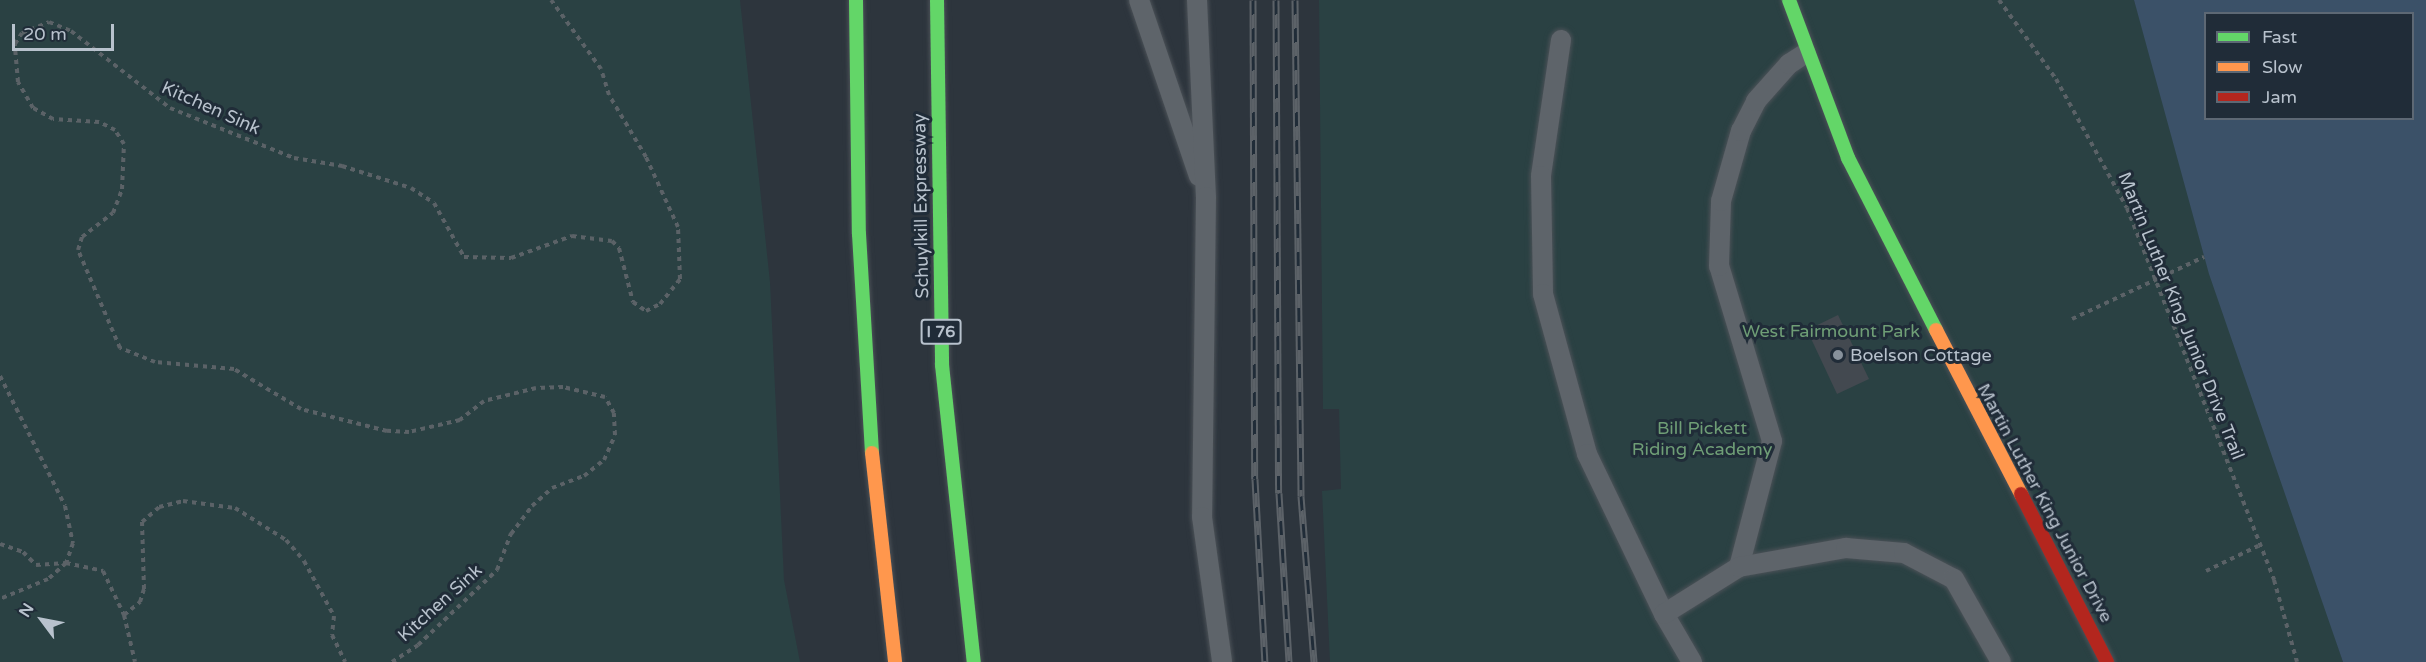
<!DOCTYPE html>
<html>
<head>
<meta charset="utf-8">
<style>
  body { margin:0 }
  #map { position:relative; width:2426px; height:662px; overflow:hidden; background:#2d353d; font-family:"Varela Round",sans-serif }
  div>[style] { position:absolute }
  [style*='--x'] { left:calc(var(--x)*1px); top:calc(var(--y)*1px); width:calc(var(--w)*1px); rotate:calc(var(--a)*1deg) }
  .green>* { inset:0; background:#2a4143 }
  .water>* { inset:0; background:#3b5168 }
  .building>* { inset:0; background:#434950 }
  .path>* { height:4px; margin-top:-2px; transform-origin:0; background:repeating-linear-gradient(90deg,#5b6267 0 4.5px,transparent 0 9px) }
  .roads { filter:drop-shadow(0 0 2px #4b5157) drop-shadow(0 0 2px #4b5157) }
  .lane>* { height:20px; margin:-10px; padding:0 10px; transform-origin:10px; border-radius:10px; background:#5e646a }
  .fast>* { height:14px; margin:-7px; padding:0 7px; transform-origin:7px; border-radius:7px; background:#63d668 }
  .slow>* { height:14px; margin:-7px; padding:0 7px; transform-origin:7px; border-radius:7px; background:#ff974d }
  .jam>* { height:14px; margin:-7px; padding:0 7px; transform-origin:7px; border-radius:7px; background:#b3261e }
  .rail>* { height:7px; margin-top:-3.5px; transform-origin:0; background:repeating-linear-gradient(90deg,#202c38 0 14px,#5c6268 0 28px); box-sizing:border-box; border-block:2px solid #5c6268 }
  .dots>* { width:16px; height:16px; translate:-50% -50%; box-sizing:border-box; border:3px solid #202c38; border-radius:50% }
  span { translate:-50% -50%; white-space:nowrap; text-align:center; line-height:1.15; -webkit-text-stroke:6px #202c38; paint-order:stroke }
  .shield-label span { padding:2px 4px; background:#202c38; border:2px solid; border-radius:4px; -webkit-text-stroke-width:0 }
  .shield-label { font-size:16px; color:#b8c2cd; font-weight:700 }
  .street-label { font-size:18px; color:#b8c2cd }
  .park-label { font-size:18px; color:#6f9e76 }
  .poi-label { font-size:18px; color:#b8c2cd }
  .left { translate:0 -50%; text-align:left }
  .legend { position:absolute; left:2204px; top:12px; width:210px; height:108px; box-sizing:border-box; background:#202c38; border:2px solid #5d6874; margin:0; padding:8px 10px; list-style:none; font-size:18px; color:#b8c2cd }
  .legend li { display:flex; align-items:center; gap:12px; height:30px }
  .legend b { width:30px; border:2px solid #5d6874 }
  .north { position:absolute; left:12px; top:590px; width:60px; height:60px; -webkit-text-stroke:4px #202c38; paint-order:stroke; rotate:302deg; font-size:16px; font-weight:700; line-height:24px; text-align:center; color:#b8c2cd }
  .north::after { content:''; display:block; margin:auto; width:21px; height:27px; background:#b8c2cd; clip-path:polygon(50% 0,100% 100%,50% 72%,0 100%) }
  .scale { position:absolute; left:12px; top:24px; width:102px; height:27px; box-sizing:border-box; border:3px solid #b8c2cd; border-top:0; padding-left:8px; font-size:18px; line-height:21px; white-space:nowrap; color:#b8c2cd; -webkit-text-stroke:4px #202c38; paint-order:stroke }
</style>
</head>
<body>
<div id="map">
  <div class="green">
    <div style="clip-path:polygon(0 0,740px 0,770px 282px,784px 580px,800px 662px,0 662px)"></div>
    <div style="clip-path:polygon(1319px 0,2134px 0,2343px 662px,1330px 662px,1322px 491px,1341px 489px,1339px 409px,1323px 409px)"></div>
  </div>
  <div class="water">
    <div style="clip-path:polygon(evenodd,2134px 0,2426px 0,2426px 662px,2343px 662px,2209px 274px,2134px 0,2206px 14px,2412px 14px,2412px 118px,2206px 118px,2206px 14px)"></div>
  </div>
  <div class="building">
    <div style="clip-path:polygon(1838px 315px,1869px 379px,1837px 394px,1807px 330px)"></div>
  </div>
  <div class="path">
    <div style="--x:1999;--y:0;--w:97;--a:54.2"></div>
    <div style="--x:2056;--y:79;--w:147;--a:61.2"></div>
    <div style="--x:2127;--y:208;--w:400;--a:68.4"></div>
    <div style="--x:2274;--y:580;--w:85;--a:74.3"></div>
    <div style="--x:2072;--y:319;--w:146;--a:-25.2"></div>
    <div style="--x:0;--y:376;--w:145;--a:63.4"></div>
    <div style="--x:65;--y:506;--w:38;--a:78"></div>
    <div style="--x:73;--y:543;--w:21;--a:109"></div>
    <div style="--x:66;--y:563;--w:24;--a:138"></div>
    <div style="--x:48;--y:579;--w:52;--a:157.4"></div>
    <div style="--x:0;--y:544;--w:24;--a:19"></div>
    <div style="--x:23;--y:552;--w:18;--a:45"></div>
    <div style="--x:36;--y:565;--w:30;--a:-4"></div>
    <div style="--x:66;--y:563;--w:38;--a:12"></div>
    <div style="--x:103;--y:571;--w:49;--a:64.5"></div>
    <div style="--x:124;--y:615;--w:21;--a:-39"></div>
    <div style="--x:140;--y:602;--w:14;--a:-73"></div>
    <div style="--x:144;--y:589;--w:67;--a:-91.7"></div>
    <div style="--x:142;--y:522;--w:23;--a:-41"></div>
    <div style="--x:159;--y:507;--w:25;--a:-14"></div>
    <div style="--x:183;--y:501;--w:52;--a:7.7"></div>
    <div style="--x:235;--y:508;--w:60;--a:32.1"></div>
    <div style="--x:286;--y:540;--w:28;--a:49"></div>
    <div style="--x:304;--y:561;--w:63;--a:61.4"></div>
    <div style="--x:334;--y:616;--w:19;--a:96"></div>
    <div style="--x:332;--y:635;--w:30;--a:64"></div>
    <div style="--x:2206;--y:571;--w:58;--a:-25.7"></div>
    <div style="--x:124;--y:615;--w:48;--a:76.8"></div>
    <div style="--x:392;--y:662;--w:31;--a:-33"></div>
    <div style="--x:418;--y:645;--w:109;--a:-43.5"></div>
    <div style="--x:497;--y:570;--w:39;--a:-69"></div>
    <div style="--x:511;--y:534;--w:35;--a:-53"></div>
    <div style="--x:532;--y:506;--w:27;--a:-42"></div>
    <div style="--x:552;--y:488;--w:34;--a:-21"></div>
    <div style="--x:584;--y:476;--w:26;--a:-39"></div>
    <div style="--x:604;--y:460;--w:27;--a:-66"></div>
    <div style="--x:615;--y:435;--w:22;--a:-93"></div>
    <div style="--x:614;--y:413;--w:18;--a:-119"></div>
    <div style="--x:605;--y:397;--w:43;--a:-166.6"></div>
    <div style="--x:563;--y:387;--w:27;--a:178"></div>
    <div style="--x:536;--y:388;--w:54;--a:166"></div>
    <div style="--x:484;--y:401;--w:31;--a:142"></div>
    <div style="--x:460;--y:420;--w:52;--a:166.8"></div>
    <div style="--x:409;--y:432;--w:22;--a:-177"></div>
    <div style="--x:387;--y:431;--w:89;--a:-165.7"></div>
    <div style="--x:301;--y:409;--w:78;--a:-149.2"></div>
    <div style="--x:234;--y:369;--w:79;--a:-174.9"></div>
    <div style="--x:155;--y:362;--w:38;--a:-158"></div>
    <div style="--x:120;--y:348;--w:107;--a:-113.2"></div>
    <div style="--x:78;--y:250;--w:14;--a:-73"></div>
    <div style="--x:82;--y:237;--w:39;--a:-38"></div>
    <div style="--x:113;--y:213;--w:26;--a:-69"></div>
    <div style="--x:122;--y:189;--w:45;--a:-87.5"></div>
    <div style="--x:124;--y:144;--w:17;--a:-123"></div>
    <div style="--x:115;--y:130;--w:18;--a:-153"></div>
    <div style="--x:99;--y:122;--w:46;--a:-176.3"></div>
    <div style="--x:53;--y:119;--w:23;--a:-151"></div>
    <div style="--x:33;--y:108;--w:30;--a:-120"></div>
    <div style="--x:18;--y:82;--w:38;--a:-95"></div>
    <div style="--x:15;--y:44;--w:13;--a:-58"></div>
    <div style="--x:22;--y:33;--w:29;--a:-22"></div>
    <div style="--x:49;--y:22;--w:24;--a:22"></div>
    <div style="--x:71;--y:31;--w:125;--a:37.9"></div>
    <div style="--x:170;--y:108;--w:134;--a:22"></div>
    <div style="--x:294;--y:158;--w:49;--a:9.5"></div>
    <div style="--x:342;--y:166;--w:72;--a:17.7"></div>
    <div style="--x:411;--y:188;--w:27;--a:33"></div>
    <div style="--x:434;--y:203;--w:62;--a:60.9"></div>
    <div style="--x:464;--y:257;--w:47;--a:1.2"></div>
    <div style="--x:511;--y:258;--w:65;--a:-19.8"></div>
    <div style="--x:572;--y:236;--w:40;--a:7.1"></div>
    <div style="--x:612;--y:241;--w:10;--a:45"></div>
    <div style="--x:619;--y:248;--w:56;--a:75.5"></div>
    <div style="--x:633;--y:302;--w:16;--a:35"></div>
    <div style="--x:646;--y:311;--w:16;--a:-27"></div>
    <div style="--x:660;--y:304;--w:32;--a:-51"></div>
    <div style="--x:680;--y:279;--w:52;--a:-92.2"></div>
    <div style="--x:678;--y:227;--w:77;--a:-114.6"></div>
    <div style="--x:646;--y:157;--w:72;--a:-120.8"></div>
    <div style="--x:609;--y:95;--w:27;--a:-107"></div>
    <div style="--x:601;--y:69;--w:85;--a:-125.9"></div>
  </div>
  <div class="roads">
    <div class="lane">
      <div style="--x:1139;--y:0;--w:186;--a:71.2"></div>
      <div style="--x:1197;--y:0;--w:197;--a:87.4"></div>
      <div style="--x:1206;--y:197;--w:320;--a:90.7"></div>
      <div style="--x:1202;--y:517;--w:146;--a:82.1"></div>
      <div style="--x:1561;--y:40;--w:137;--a:98.4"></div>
      <div style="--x:1541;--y:176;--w:118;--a:89"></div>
      <div style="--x:1543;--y:294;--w:166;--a:74.6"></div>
      <div style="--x:1587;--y:454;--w:178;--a:64.3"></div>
      <div style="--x:1739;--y:567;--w:130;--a:-75.3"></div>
      <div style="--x:1772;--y:441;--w:183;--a:-106.8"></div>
      <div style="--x:1719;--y:266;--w:65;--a:-88.2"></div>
      <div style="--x:1721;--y:201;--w:73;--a:-74.1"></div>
      <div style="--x:1741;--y:131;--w:34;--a:-63"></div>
      <div style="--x:1756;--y:101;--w:50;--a:-48.3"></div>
      <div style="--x:1789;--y:64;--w:20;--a:-33"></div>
      <div style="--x:1692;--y:662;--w:56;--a:-120.3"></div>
      <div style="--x:1664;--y:614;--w:89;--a:-32.1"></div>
      <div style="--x:1739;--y:567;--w:109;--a:-10.1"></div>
      <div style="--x:1846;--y:548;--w:58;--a:4.9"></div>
      <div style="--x:1904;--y:553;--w:56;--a:27.5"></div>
      <div style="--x:1954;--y:579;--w:95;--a:60.5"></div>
    </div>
    <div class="fast">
      <div style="--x:856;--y:0;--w:234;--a:89.3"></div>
      <div style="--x:859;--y:234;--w:219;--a:86.6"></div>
      <div style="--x:937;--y:0;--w:365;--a:89.2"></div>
      <div style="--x:942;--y:365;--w:299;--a:83.9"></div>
      <div style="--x:1789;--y:0;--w:169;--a:69.5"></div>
      <div style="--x:1848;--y:158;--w:193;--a:62.9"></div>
    </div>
    <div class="slow">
      <div style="--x:1936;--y:330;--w:185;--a:62.6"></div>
      <div style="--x:872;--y:453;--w:210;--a:83.7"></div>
    </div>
    <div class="jam">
      <div style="--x:2021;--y:494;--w:189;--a:62.9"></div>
    </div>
  </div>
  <div class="rail">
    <div style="--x:1253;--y:0;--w:479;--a:89.8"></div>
    <div style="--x:1255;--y:479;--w:183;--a:86.9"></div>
    <div style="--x:1276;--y:0;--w:493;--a:89.7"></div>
    <div style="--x:1279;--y:493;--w:169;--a:86.6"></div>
    <div style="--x:1295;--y:0;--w:496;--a:89.3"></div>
    <div style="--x:1301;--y:496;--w:167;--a:85.5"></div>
  </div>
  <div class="dots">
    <div style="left:1838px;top:355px;background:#87919b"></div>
  </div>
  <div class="shield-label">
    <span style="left:941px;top:332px">I 76</span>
  </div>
  <div class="street-label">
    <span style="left:211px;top:108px;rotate:24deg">Kitchen Sink</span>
    <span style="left:921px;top:206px;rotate:-91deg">Schuylkill Expressway</span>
    <span style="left:2181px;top:316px;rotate:68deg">Martin Luther King Junior Drive Trail</span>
    <span style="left:2045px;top:503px;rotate:62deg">Martin Luther King Junior Drive</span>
    <span style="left:440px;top:603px;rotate:-42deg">Kitchen Sink</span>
  </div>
  <div class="park-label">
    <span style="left:1831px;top:331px">West Fairmount Park</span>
    <span style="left:1702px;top:439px">Bill Pickett<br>Riding Academy</span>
  </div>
  <div class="poi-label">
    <span class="left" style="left:1850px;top:355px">Boelson Cottage</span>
  </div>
  <ul class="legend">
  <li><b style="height:8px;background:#63d668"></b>Fast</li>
  <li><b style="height:8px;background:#ff974d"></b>Slow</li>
  <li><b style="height:8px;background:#b3261e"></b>Jam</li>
  </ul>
  <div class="north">N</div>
  <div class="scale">20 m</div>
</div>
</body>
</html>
